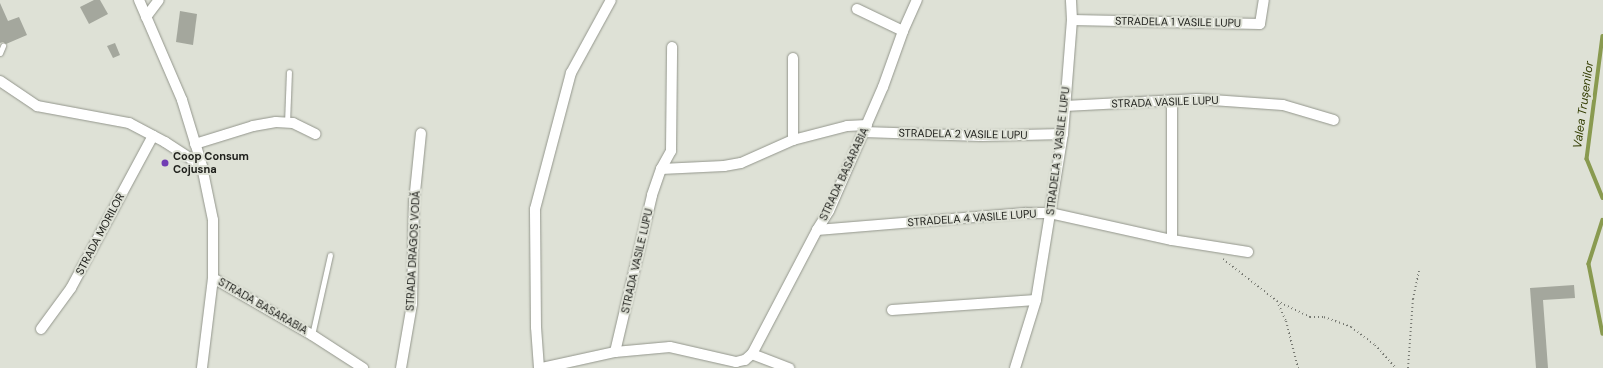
<!DOCTYPE html>
<html>
<head>
<meta charset="utf-8">
<style>
  body { margin:0 }
  #map { position:relative; width:1603px; height:368px; overflow:hidden; background:#dee1d6; font-family:"DM Sans",sans-serif }
  div>[style] { position:absolute }
  [style*='--x'] { left:calc(var(--x)*1px); top:calc(var(--y)*1px); width:calc(var(--w)*1px); rotate:calc(var(--a)*1deg) }
  .stream>* { height:3.5px; margin:-1.75px; padding:0 1.75px; transform-origin:1.75px; border-radius:1.75px; background:#899a50 }
  .building>* { inset:0; background:#a4a79d }
  .path>* { height:2px; margin-top:-1px; transform-origin:0; background:repeating-linear-gradient(90deg,#777972 0 1px,transparent 0 4px) }
  .roads { filter:drop-shadow(0 0 1px #93968c) drop-shadow(0 0 1px #93968c) }
  .service>* { height:5px; margin:-2.5px; padding:0 2.5px; transform-origin:2.5px; border-radius:2.5px; background:#fff }
  .minor>* { height:10px; margin:-5px; padding:0 5px; transform-origin:5px; border-radius:5px; background:#fff }
  .dots>* { width:11px; height:11px; translate:-50% -50%; box-sizing:border-box; border:2px solid #dee1d6; border-radius:50% }
  span { translate:-50% -50%; white-space:nowrap; text-align:center; line-height:1.15; -webkit-text-stroke:4px #dee1d6; paint-order:stroke }
  .street-label { font-size:11px; color:#20211d }
  .poi-label { font-size:11px; color:#20211d; font-weight:700 }
  .left { translate:0 -50%; text-align:left }
  .water-label { font-size:12px; color:#323c01; font-style:italic }
</style>
</head>
<body>
<div id="map">
  <div class="stream">
    <div style="--x:1603;--y:36;--w:124;--a:97.4"></div>
    <div style="--x:1587;--y:159;--w:42;--a:67.7"></div>
    <div style="--x:1603;--y:220;--w:46;--a:107.7"></div>
    <div style="--x:1589;--y:264;--w:71;--a:78.7"></div>
  </div>
  <div class="building">
    <div style="clip-path:polygon(94px 0,100px 0,108px 14px,89px 24px,80px 7px)"></div>
    <div style="clip-path:polygon(0 3px,8px 21px,19px 17px,27px 35px,6px 44px,3px 42px,0 43px)"></div>
    <div style="clip-path:polygon(180px 11px,197px 14px,193px 45px,176px 42px)"></div>
    <div style="clip-path:polygon(115px 43px,120px 55px,113px 58px,107px 46px)"></div>
    <div style="clip-path:polygon(1574px 285px,1575px 298px,1543px 300px,1548px 368px,1536px 368px,1530px 288px)"></div>
  </div>
  <div class="path">
    <div style="--x:1223;--y:259;--w:68;--a:37.9"></div>
    <div style="--x:1277;--y:301;--w:22;--a:66"></div>
    <div style="--x:1286;--y:321;--w:49;--a:75.7"></div>
    <div style="--x:1277;--y:301;--w:37;--a:26"></div>
    <div style="--x:1310;--y:317;--w:14;--a:0"></div>
    <div style="--x:1324;--y:317;--w:29;--a:20"></div>
    <div style="--x:1351;--y:327;--w:30;--a:37"></div>
    <div style="--x:1375;--y:345;--w:31;--a:48"></div>
    <div style="--x:1408;--y:368;--w:69;--a:-85.9"></div>
    <div style="--x:1413;--y:299;--w:30;--a:-78"></div>
  </div>
  <div class="roads">
    <div class="service">
      <div style="--x:0;--y:53;--w:8;--a:-67"></div>
      <div style="--x:287;--y:123;--w:51;--a:-87.8"></div>
      <div style="--x:312;--y:335;--w:82;--a:-77.3"></div>
    </div>
    <div class="minor">
      <div style="--x:139;--y:0;--w:109;--a:66.7"></div>
      <div style="--x:182;--y:100;--w:65;--a:73"></div>
      <div style="--x:201;--y:162;--w:59;--a:78.3"></div>
      <div style="--x:213;--y:220;--w:58;--a:90"></div>
      <div style="--x:213;--y:278;--w:91;--a:97"></div>
      <div style="--x:857;--y:9;--w:51;--a:25.6"></div>
      <div style="--x:146;--y:17;--w:21;--a:-53"></div>
      <div style="--x:1072;--y:20;--w:188;--a:1.2"></div>
      <div style="--x:1260;--y:24;--w:24;--a:-81"></div>
      <div style="--x:0;--y:81;--w:45;--a:34"></div>
      <div style="--x:37;--y:106;--w:94;--a:10.5"></div>
      <div style="--x:129;--y:123;--w:41;--a:27.8"></div>
      <div style="--x:165;--y:142;--w:44;--a:33"></div>
      <div style="--x:1172;--y:101;--w:139;--a:90"></div>
      <div style="--x:1065;--y:106;--w:133;--a:-3"></div>
      <div style="--x:1198;--y:99;--w:85;--a:4"></div>
      <div style="--x:1283;--y:105;--w:53;--a:16.4"></div>
      <div style="--x:864;--y:132;--w:117;--a:2"></div>
      <div style="--x:981;--y:136;--w:82;--a:-1.4"></div>
      <div style="--x:793;--y:140;--w:82;--a:-90"></div>
      <div style="--x:195;--y:144;--w:61;--a:-17.2"></div>
      <div style="--x:253;--y:126;--w:23;--a:-10"></div>
      <div style="--x:276;--y:122;--w:17;--a:3"></div>
      <div style="--x:293;--y:123;--w:25;--a:26"></div>
      <div style="--x:661;--y:169;--w:63;--a:-2.7"></div>
      <div style="--x:724;--y:166;--w:17;--a:-10"></div>
      <div style="--x:741;--y:163;--w:57;--a:-23.9"></div>
      <div style="--x:793;--y:140;--w:56;--a:-14.5"></div>
      <div style="--x:847;--y:126;--w:20;--a:-3"></div>
      <div style="--x:817;--y:230;--w:209;--a:-4.7"></div>
      <div style="--x:1025;--y:213;--w:25;--a:0"></div>
      <div style="--x:1050;--y:213;--w:125;--a:12.5"></div>
      <div style="--x:1172;--y:240;--w:77;--a:9"></div>
      <div style="--x:213;--y:278;--w:114;--a:29.9"></div>
      <div style="--x:312;--y:335;--w:61;--a:32.9"></div>
      <div style="--x:892;--y:310;--w:144;--a:-4"></div>
      <div style="--x:41;--y:329;--w:51;--a:-53.8"></div>
      <div style="--x:71;--y:288;--w:173;--a:-61.7"></div>
      <div style="--x:615;--y:352;--w:161;--a:-76.7"></div>
      <div style="--x:652;--y:195;--w:28;--a:-71"></div>
      <div style="--x:661;--y:169;--w:21;--a:-61"></div>
      <div style="--x:671;--y:151;--w:104;--a:-89.4"></div>
      <div style="--x:752;--y:354;--w:40;--a:21"></div>
      <div style="--x:401;--y:368;--w:65;--a:-80.2"></div>
      <div style="--x:412;--y:304;--w:102;--a:-88.9"></div>
      <div style="--x:414;--y:202;--w:69;--a:-84.2"></div>
      <div style="--x:539;--y:368;--w:41;--a:-94.2"></div>
      <div style="--x:536;--y:327;--w:118;--a:-90.5"></div>
      <div style="--x:535;--y:209;--w:141;--a:-75.2"></div>
      <div style="--x:571;--y:73;--w:83;--a:-61.3"></div>
      <div style="--x:542;--y:368;--w:75;--a:-12.4"></div>
      <div style="--x:615;--y:352;--w:55;--a:-5.2"></div>
      <div style="--x:670;--y:347;--w:68;--a:12.8"></div>
      <div style="--x:736;--y:362;--w:9;--a:-13"></div>
      <div style="--x:745;--y:360;--w:9;--a:-41"></div>
      <div style="--x:752;--y:354;--w:140;--a:-62.3"></div>
      <div style="--x:817;--y:230;--w:22;--a:-58"></div>
      <div style="--x:829;--y:211;--w:135;--a:-66.5"></div>
      <div style="--x:883;--y:87;--w:59;--a:-70.3"></div>
      <div style="--x:903;--y:31;--w:34;--a:-66"></div>
      <div style="--x:1015;--y:368;--w:71;--a:-72.8"></div>
      <div style="--x:1036;--y:300;--w:168;--a:-80.8"></div>
      <div style="--x:1063;--y:134;--w:114;--a:-85.5"></div>
      <div style="--x:1072;--y:20;--w:20;--a:-93"></div>
    </div>
  </div>
  <div class="dots">
    <div style="left:165px;top:163px;background:#713db4"></div>
  </div>
  <div class="street-label">
    <span style="left:1178px;top:22px;rotate:1deg">STRADELA 1 VASILE LUPU</span>
    <span style="left:1165px;top:102px;rotate:-2deg">STRADA VASILE LUPU</span>
    <span style="left:963px;top:134px;rotate:1deg">STRADELA 2 VASILE LUPU</span>
    <span style="left:1058px;top:151px;rotate:-83deg">STRADELA 3 VASILE LUPU</span>
    <span style="left:844px;top:174px;rotate:-65deg">STRADA BASARABIA</span>
    <span style="left:972px;top:218px;rotate:-4deg">STRADELA 4 VASILE LUPU</span>
    <span style="left:100px;top:234px;rotate:-62deg">STRADA MORILOR</span>
    <span style="left:413px;top:251px;rotate:-87deg">STRADA DRAGOȘ VODĂ</span>
    <span style="left:637px;top:261px;rotate:-77deg">STRADA VASILE LUPU</span>
    <span style="left:263px;top:306px;rotate:30deg">STRADA BASARABIA</span>
  </div>
  <div class="poi-label">
    <span class="left" style="left:173px;top:163px">Coop Consum<br>Cojusna</span>
  </div>
  <div class="water-label">
    <span style="left:1584px;top:105px;rotate:-82deg">Valea Trușenilor</span>
  </div>
</div>
</body>
</html>
